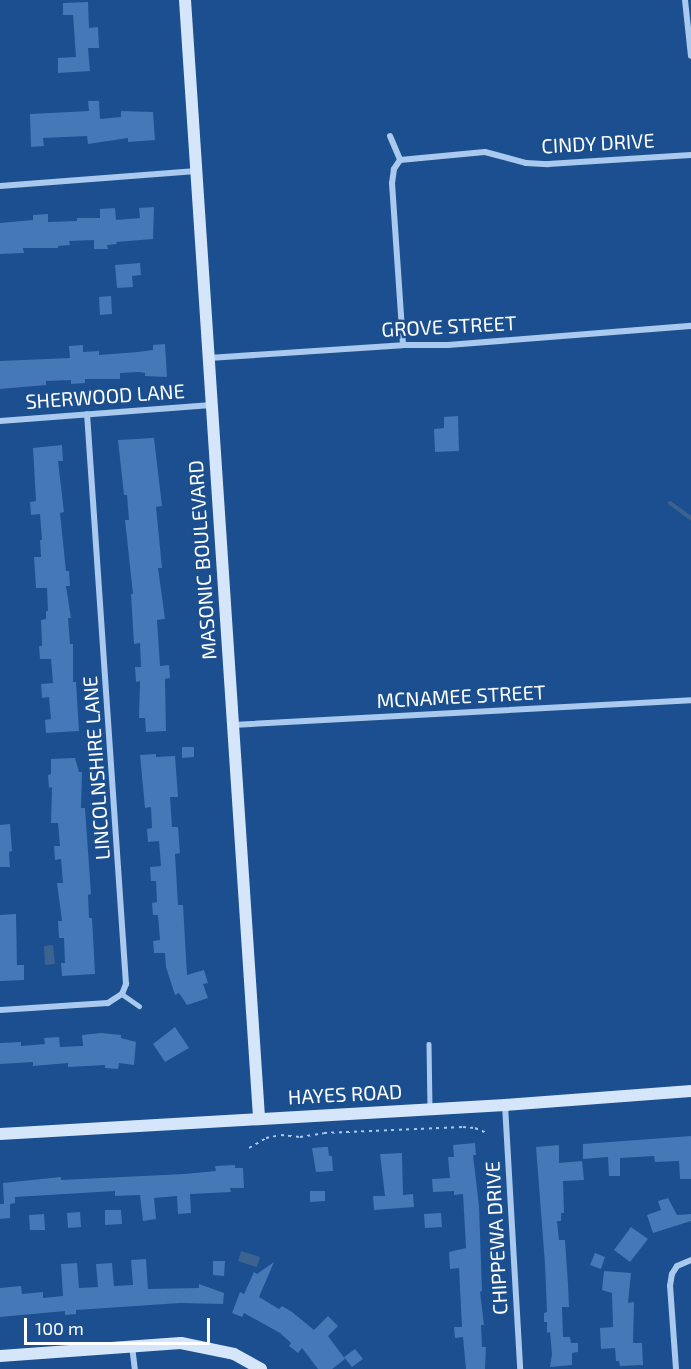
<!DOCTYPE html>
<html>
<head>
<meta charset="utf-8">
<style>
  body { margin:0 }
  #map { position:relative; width:691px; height:1369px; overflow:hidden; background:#1b4f8f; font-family:"Exo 2",sans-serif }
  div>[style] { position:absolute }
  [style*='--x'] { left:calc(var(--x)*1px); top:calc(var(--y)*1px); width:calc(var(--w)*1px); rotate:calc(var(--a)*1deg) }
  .water>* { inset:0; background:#3c6290 }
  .stream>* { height:4px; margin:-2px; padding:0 2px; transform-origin:2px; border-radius:2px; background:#3c6290 }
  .building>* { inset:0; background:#4478b7 }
  .path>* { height:2px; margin-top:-1px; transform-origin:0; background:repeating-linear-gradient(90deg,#a9c9ee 0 3px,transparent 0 7.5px) }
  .lane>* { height:4.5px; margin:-2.25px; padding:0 2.25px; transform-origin:2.25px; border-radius:2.25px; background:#a9c9ee }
  .street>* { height:6px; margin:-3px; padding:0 3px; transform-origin:3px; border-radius:3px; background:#a9c9ee }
  .secondary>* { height:12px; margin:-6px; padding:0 6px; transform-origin:6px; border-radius:6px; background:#d6e6fa }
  span { translate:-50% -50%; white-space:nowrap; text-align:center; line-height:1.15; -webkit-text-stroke:5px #1b4f8f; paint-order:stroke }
  .street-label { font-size:20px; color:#fff }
  .scale { position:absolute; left:24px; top:1318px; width:186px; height:27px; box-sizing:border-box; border:3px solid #fff; border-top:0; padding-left:8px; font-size:18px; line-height:21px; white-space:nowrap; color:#fff; -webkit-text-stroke:4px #1b4f8f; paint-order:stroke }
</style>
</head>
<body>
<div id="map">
  <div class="water">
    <div style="clip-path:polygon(53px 945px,55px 964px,45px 965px,44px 946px)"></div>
    <div style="clip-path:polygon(241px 1251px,260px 1257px,257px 1267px,238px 1261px)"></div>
  </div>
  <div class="stream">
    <div style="--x:670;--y:503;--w:26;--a:36"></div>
  </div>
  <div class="building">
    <div style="clip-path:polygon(88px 2px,89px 28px,98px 27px,99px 48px,88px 48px,90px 71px,58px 73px,58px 58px,76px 57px,73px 15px,63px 15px,63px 3px)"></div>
    <div style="clip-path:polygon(88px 101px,99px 101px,100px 119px,121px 117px,121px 111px,153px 112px,155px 140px,128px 142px,128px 138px,88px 144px,87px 136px,43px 138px,44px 146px,31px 147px,30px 114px,89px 111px)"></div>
    <div style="clip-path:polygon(154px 207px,153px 239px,116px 242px,117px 244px,107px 245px,108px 249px,94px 249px,94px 240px,69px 241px,70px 245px,58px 246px,58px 248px,23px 248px,24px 253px,0 254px,0 223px,33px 220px,33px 215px,48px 214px,48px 222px,77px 221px,77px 218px,100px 218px,100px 209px,115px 208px,116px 220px,140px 218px,139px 208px)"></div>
    <div style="clip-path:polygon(140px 263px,141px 275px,132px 276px,133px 287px,117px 288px,115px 265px)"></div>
    <div style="clip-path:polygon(111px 296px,112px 314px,100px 315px,99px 297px)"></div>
    <div style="clip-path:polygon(165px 344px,167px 377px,145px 376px,145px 373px,139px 372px,120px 373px,120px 379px,85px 379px,85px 383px,71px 384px,71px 380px,46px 381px,46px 385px,0 389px,0 361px,70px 358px,69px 346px,83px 345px,83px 352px,99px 351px,99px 355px,138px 352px,153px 350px,153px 345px)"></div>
    <div style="clip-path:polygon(458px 416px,459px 451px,435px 452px,434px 429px,444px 428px,444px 417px)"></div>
    <div style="clip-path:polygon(154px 438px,162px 506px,156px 507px,162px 568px,158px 568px,165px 619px,157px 620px,160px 666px,169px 665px,170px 678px,165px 679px,166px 731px,146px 732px,145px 718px,139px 718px,140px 681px,136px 682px,135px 667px,141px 667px,140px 643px,134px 644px,131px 594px,133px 594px,125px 520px,129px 520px,127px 495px,124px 495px,118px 440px)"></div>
    <div style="clip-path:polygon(62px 445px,63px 461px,58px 461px,64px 512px,60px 513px,66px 571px,69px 571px,70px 586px,66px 586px,71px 618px,68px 618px,70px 644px,73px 644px,73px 682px,76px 682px,79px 731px,46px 733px,45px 720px,51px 719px,49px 697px,42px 698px,41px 684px,53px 683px,51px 659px,40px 659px,39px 646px,42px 646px,41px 620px,46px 619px,46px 611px,48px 611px,47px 588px,36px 588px,34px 557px,41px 557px,40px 540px,42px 540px,40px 514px,31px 515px,30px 502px,36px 501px,33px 448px)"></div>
    <div style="clip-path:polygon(182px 747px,194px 747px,194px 757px,182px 758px)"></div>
    <div style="clip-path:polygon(156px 754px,156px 757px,175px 756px,178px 797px,170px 797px,172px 827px,178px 827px,180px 853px,175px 854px,178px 905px,183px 905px,187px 975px,204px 970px,208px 983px,203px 984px,208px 998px,187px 1005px,179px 993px,175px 995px,166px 967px,165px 953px,154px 953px,153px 941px,160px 940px,158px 915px,153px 915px,152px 903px,157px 902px,156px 881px,151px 881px,150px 867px,161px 866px,159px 841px,148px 842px,147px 829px,152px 828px,151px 807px,145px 808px,140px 755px)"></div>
    <div style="clip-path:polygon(75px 758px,79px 772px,82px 772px,81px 808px,85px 808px,91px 894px,88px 895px,89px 918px,92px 918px,95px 974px,62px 976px,61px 963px,65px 963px,64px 938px,59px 938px,58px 921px,62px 921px,57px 883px,63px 883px,61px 859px,55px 860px,54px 846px,60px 846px,58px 823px,51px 823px,52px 787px,49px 788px,48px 775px,51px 774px,51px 759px)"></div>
    <div style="clip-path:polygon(10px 824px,12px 851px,9px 852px,10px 867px,0 867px,0 825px)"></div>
    <div style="clip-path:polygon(16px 914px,17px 965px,24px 965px,24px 980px,0 981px,0 915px)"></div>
    <div style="clip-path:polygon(175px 1027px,189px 1048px,165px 1062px,153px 1044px)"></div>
    <div style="clip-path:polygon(101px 1033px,121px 1035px,121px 1038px,136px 1042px,134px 1065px,119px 1063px,118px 1069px,105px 1068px,105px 1065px,68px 1067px,68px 1063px,33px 1066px,33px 1062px,0 1064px,0 1043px,21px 1042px,21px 1046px,45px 1044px,44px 1038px,59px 1037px,60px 1047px,83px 1046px,82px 1035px)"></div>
    <div style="clip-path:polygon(691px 1136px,691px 1179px,680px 1179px,679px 1161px,655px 1162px,654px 1156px,620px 1158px,620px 1176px,609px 1176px,608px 1157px,583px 1159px,583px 1144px)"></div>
    <div style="clip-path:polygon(475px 1143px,476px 1155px,473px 1155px,479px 1206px,482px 1291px,480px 1292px,484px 1325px,481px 1325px,482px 1347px,486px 1347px,485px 1369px,466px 1369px,463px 1337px,455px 1338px,454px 1327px,462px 1327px,459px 1268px,450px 1269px,449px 1252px,466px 1248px,463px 1194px,454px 1195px,454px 1191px,433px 1192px,432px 1179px,450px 1178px,448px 1157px,454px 1157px,453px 1145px)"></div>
    <div style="clip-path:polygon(559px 1145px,559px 1163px,582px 1161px,584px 1180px,563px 1181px,564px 1213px,561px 1213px,561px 1221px,557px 1221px,559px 1240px,565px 1240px,568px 1284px,569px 1307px,562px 1307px,563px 1337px,570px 1337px,571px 1343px,578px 1343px,578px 1352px,572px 1353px,572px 1365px,550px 1367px,552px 1354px,550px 1332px,547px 1333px,547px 1322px,544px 1322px,544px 1313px,547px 1312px,545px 1264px,536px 1147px)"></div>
    <div style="clip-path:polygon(324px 1147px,328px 1147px,329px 1156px,332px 1156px,333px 1171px,316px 1172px,312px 1148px)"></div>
    <div style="clip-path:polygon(402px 1153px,403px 1195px,413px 1194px,414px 1207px,374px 1210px,373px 1196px,385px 1196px,380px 1154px)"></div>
    <div style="clip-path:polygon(235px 1165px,235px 1168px,243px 1168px,244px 1188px,230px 1188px,231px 1192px,190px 1194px,191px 1213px,178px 1214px,177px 1196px,154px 1198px,156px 1219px,143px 1221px,140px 1195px,115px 1196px,115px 1191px,15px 1197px,15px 1203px,10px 1204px,10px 1218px,0 1219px,0 1204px,4px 1204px,3px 1183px,61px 1177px,61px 1180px,184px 1174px,216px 1171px,215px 1166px)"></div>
    <div style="clip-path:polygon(310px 1191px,325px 1191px,325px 1201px,310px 1202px)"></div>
    <div style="clip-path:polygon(668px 1198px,677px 1215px,691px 1214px,691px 1221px,653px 1233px,647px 1215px,661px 1210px,658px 1201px)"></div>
    <div style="clip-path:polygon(105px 1210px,121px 1210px,122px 1224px,105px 1225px)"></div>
    <div style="clip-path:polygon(80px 1212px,81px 1227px,68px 1228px,67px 1213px)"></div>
    <div style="clip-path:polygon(441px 1213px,442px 1227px,425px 1228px,424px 1214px)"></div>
    <div style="clip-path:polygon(44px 1214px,45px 1230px,30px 1230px,29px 1215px)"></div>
    <div style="clip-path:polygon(631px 1227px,648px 1239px,630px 1262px,614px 1250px)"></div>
    <div style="clip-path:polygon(595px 1253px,605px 1257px,601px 1269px,590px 1265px)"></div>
    <div style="clip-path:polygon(146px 1259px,148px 1289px,199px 1288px,199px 1284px,224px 1293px,223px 1304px,180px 1303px,76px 1310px,76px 1314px,65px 1315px,65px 1311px,0 1317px,0 1288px,21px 1286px,22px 1294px,43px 1292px,43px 1298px,63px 1296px,61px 1264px,77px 1263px,79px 1288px,98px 1287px,96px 1264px,112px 1263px,114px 1286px,133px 1285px,131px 1260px)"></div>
    <div style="clip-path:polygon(213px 1261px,225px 1261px,224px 1276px,213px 1275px)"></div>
    <div style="clip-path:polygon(274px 1262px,259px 1297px,279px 1309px,282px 1306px,292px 1312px,314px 1330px,328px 1316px,338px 1326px,328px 1336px,345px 1359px,332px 1369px,318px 1369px,302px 1348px,298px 1353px,289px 1346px,291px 1343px,280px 1333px,244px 1313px,242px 1317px,232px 1313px,240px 1292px,244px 1294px,254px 1272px,257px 1274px)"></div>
    <div style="clip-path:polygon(604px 1271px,631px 1273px,628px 1303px,634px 1302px,633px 1343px,642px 1343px,643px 1365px,620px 1366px,619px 1361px,616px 1361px,615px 1348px,601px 1349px,600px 1328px,613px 1327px,612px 1293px,602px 1290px)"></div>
    <div style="clip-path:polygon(355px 1349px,363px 1359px,352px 1367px,344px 1357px)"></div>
  </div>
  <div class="path">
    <div style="--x:249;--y:1148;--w:20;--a:-30"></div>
    <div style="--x:266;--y:1138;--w:15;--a:-11"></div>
    <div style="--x:281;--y:1135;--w:19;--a:6"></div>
    <div style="--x:300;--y:1137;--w:24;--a:-9"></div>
    <div style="--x:324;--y:1133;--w:139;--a:-2.5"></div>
    <div style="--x:463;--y:1127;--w:12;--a:5"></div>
    <div style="--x:475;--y:1128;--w:15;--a:23"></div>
  </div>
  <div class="lane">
    <div style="--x:122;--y:994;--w:21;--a:35"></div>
    <div style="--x:429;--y:1044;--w:65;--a:89.1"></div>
  </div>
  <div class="street">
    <div style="--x:685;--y:0;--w:56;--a:83.9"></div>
    <div style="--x:390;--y:136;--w:26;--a:67"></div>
    <div style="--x:400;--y:160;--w:11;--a:124"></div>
    <div style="--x:394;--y:169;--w:14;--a:98"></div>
    <div style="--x:392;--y:183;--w:162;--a:86.1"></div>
    <div style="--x:400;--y:160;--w:85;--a:-5.4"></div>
    <div style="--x:485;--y:152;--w:42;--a:15"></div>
    <div style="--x:526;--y:163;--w:22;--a:3"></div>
    <div style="--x:548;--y:164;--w:143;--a:-3.6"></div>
    <div style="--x:0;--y:186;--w:197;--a:-4.4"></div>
    <div style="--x:209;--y:358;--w:194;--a:-3.8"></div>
    <div style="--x:403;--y:345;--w:45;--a:0"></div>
    <div style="--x:448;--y:345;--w:244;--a:-4.5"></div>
    <div style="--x:0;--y:421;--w:212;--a:-4.3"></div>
    <div style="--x:233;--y:725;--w:459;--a:-3.1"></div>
    <div style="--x:0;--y:1010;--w:108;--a:-3.7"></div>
    <div style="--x:108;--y:1003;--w:17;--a:-33"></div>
    <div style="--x:122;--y:994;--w:11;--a:-68"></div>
    <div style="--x:126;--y:984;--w:571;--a:-93.91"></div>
    <div style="--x:505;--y:1105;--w:264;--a:86.7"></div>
    <div style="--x:132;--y:1346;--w:23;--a:83"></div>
    <div style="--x:676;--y:1369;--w:83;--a:-94.1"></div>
    <div style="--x:670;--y:1286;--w:12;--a:-81"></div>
    <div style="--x:672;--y:1274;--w:9;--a:-58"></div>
    <div style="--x:677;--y:1266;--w:15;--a:-23"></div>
  </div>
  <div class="secondary">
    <div style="--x:185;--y:0;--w:1120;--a:86.21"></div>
    <div style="--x:0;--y:1134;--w:506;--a:-3.29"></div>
    <div style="--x:505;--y:1105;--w:187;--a:-4.3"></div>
    <div style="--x:0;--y:1356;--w:181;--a:-4.1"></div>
    <div style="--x:181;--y:1343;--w:54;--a:11.7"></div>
    <div style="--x:234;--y:1354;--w:31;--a:29"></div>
  </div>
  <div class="street-label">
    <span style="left:598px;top:143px;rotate:-3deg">CINDY DRIVE</span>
    <span style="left:449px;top:326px;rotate:-3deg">GROVE STREET</span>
    <span style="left:105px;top:396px;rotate:-4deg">SHERWOOD LANE</span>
    <span style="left:202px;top:560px;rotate:-94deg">MASONIC BOULEVARD</span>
    <span style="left:461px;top:696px;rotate:-3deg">MCNAMEE STREET</span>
    <span style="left:96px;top:768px;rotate:-94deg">LINCOLNSHIRE LANE</span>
    <span style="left:345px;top:1094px;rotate:-3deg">HAYES ROAD</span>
    <span style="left:496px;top:1238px;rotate:-93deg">CHIPPEWA DRIVE</span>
  </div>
  <div class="scale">100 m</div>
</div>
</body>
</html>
